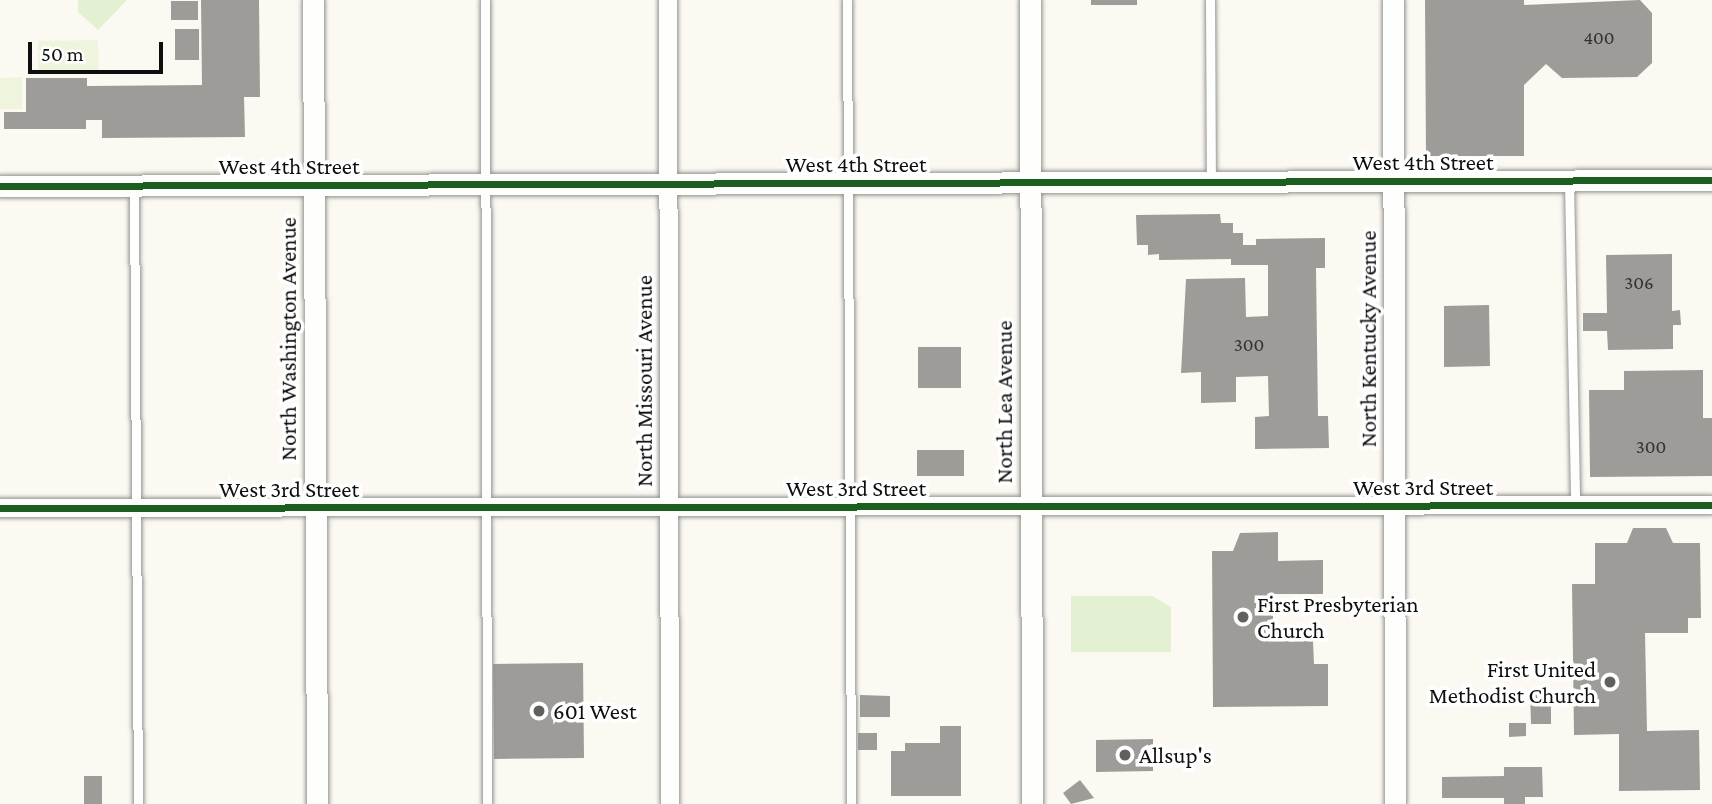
<!DOCTYPE html>
<html>
<head>
<meta charset="utf-8">
<style>
  body { margin:0 }
  #map { position:relative; width:1712px; height:804px; overflow:hidden; background:#fbf9f2; font-family:"Crimson Pro",serif }
  div>[style] { position:absolute }
  [style*='--x'] { left:calc(var(--x)*1px); top:calc(var(--y)*1px); width:calc(var(--w)*1px); rotate:calc(var(--a)*1deg) }
  .green>* { inset:0; background:#e4f0d2 }
  .pitch>* { inset:0; background:#eef5dc }
  .building>* { inset:0; background:#9e9c98 }
  .roads { filter:drop-shadow(0 0 2px #959491) drop-shadow(0 0 2px #959491) }
  .service>* { height:9px; margin:-4.5px; padding:0 4.5px; transform-origin:4.5px; border-radius:4.5px; background:#fefefd }
  .minor>* { height:18px; margin:-9px; padding:0 9px; transform-origin:9px; border-radius:9px; background:#fefefd }
  .tertiary>* { height:21px; margin:-10.5px; padding:0 10.5px; transform-origin:10.5px; border-radius:10.5px; background:#fefefd }
  .cycleway>* { height:7px; margin:-3.5px; padding:0 3.5px; transform-origin:3.5px; border-radius:3.5px; background:#1b5e20 }
  .dots>* { width:19px; height:19px; translate:-50% -50%; box-sizing:border-box; border:4px solid #fff; border-radius:50% }
  span { translate:-50% -50%; white-space:nowrap; text-align:center; line-height:1.15; -webkit-text-stroke:7px #fff; paint-order:stroke }
  .number-label { font-size:19px; color:#323230 }
  .number-label span { -webkit-text-stroke-width:0 }
  .street-label { font-size:23px; color:#0e0e0e }
  .poi-label { font-size:23px; color:#0e0e0e }
  .left { translate:0 -50%; text-align:left }
  .right { translate:-100% -50%; text-align:right }
  .scale { position:absolute; left:28px; top:42px; width:135px; height:32px; box-sizing:border-box; border:4px solid #0e0e0e; border-top:0; padding-left:9px; font-size:21px; line-height:24px; white-space:nowrap; color:#0e0e0e; -webkit-text-stroke:5px #fff; paint-order:stroke }
</style>
</head>
<body>
<div id="map">
  <div class="green">
    <div style="clip-path:polygon(78px 0,127px 0,98px 30px,78px 12px)"></div>
    <div style="clip-path:polygon(1071px 596px,1152px 596px,1171px 607px,1171px 652px,1071px 652px)"></div>
  </div>
  <div class="pitch">
    <div style="clip-path:polygon(98px 40px,99px 72px,38px 72px,38px 41px)"></div>
    <div style="clip-path:polygon(22px 77px,22px 109px,0 109px,0 78px)"></div>
  </div>
  <div class="building">
    <div style="clip-path:polygon(201px 0,259px 0,260px 97px,244px 97px,245px 137px,102px 138px,102px 120px,86px 120px,86px 129px,4px 129px,4px 112px,26px 112px,26px 78px,87px 78px,87px 86px,202px 85px)"></div>
    <div style="clip-path:polygon(1091px 0,1137px 0,1137px 5px,1091px 5px)"></div>
    <div style="clip-path:polygon(1425px 0,1524px 0,1524px 5px,1640px 0,1652px 13px,1652px 63px,1637px 77px,1562px 78px,1546px 64px,1524px 85px,1524px 156px,1426px 156px)"></div>
    <div style="clip-path:polygon(171px 1px,198px 1px,198px 20px,171px 20px)"></div>
    <div style="clip-path:polygon(175px 29px,199px 29px,199px 60px,175px 60px)"></div>
    <div style="clip-path:polygon(1220px 214px,1221px 223px,1233px 223px,1233px 233px,1243px 233px,1243px 245px,1256px 245px,1256px 239px,1325px 238px,1325px 268px,1316px 268px,1318px 416px,1328px 416px,1329px 448px,1255px 449px,1255px 417px,1269px 416px,1268px 376px,1236px 377px,1236px 402px,1201px 403px,1201px 372px,1181px 373px,1186px 279px,1245px 278px,1246px 317px,1268px 316px,1268px 265px,1231px 265px,1231px 259px,1159px 260px,1159px 254px,1148px 255px,1148px 245px,1137px 245px,1136px 215px)"></div>
    <div style="clip-path:polygon(1672px 254px,1672px 311px,1680px 310px,1681px 325px,1673px 325px,1673px 349px,1608px 350px,1607px 331px,1583px 331px,1583px 313px,1607px 313px,1606px 255px)"></div>
    <div style="clip-path:polygon(1489px 305px,1490px 366px,1444px 367px,1444px 306px)"></div>
    <div style="clip-path:polygon(918px 347px,961px 347px,961px 388px,918px 388px)"></div>
    <div style="clip-path:polygon(1703px 370px,1703px 418px,1712px 418px,1712px 476px,1590px 477px,1589px 390px,1624px 390px,1624px 371px)"></div>
    <div style="clip-path:polygon(917px 450px,964px 450px,964px 476px,917px 476px)"></div>
    <div style="clip-path:polygon(1633px 528px,1666px 528px,1673px 543px,1700px 543px,1701px 618px,1688px 618px,1688px 633px,1645px 633px,1647px 731px,1699px 730px,1700px 790px,1619px 791px,1619px 734px,1574px 735px,1572px 584px,1595px 584px,1595px 543px,1627px 543px)"></div>
    <div style="clip-path:polygon(1278px 532px,1278px 561px,1323px 560px,1323px 594px,1273px 594px,1273px 641px,1313px 641px,1314px 664px,1328px 664px,1328px 706px,1213px 707px,1212px 551px,1233px 551px,1240px 533px)"></div>
    <div style="clip-path:polygon(583px 663px,584px 758px,494px 759px,493px 664px)"></div>
    <div style="clip-path:polygon(1530px 690px,1551px 690px,1551px 724px,1531px 724px)"></div>
    <div style="clip-path:polygon(860px 695px,890px 696px,890px 717px,860px 717px)"></div>
    <div style="clip-path:polygon(1509px 723px,1526px 723px,1526px 736px,1509px 737px)"></div>
    <div style="clip-path:polygon(940px 726px,961px 726px,961px 796px,891px 796px,891px 751px,905px 751px,905px 743px,940px 743px)"></div>
    <div style="clip-path:polygon(858px 733px,877px 733px,877px 750px,858px 750px)"></div>
    <div style="clip-path:polygon(1153px 739px,1153px 771px,1096px 772px,1096px 740px)"></div>
    <div style="clip-path:polygon(1504px 767px,1542px 767px,1543px 797px,1525px 797px,1525px 804px,1504px 804px,1504px 798px,1442px 798px,1442px 777px,1504px 776px)"></div>
    <div style="clip-path:polygon(84px 776px,102px 776px,102px 804px,84px 804px)"></div>
    <div style="clip-path:polygon(1080px 780px,1094px 798px,1071px 804px,1063px 793px)"></div>
  </div>
  <div class="roads">
    <div class="service">
      <div style="--x:485;--y:0;--w:804;--a:89.86"></div>
      <div style="--x:847;--y:0;--w:804;--a:89.71"></div>
      <div style="--x:1210;--y:0;--w:180;--a:89.7"></div>
      <div style="--x:1569;--y:182;--w:324;--a:88.9"></div>
      <div style="--x:134;--y:186;--w:618;--a:89.63"></div>
    </div>
    <div class="minor">
      <div style="--x:668;--y:0;--w:804;--a:89.86"></div>
      <div style="--x:0;--y:508;--w:1712;--a:-0.1"></div>
    </div>
    <div class="tertiary">
      <div style="--x:313;--y:0;--w:804;--a:89.71"></div>
      <div style="--x:1030;--y:0;--w:804;--a:89.86"></div>
      <div style="--x:1393;--y:0;--w:804;--a:89.86"></div>
      <div style="--x:0;--y:186;--w:1712;--a:-0.2"></div>
    </div>
  </div>
  <div class="cycleway">
    <div style="--x:0;--y:186;--w:1712;--a:-0.2"></div>
    <div style="--x:0;--y:508;--w:1712;--a:-0.1"></div>
  </div>
  <div class="dots">
    <div style="left:1243px;top:617px;background:#61605e"></div>
    <div style="left:1610px;top:682px;background:#61605e"></div>
    <div style="left:539px;top:711px;background:#61605e"></div>
    <div style="left:1125px;top:755px;background:#61605e"></div>
  </div>
  <div class="number-label">
    <span style="left:1599px;top:38px">400</span>
    <span style="left:1639px;top:283px">306</span>
    <span style="left:1249px;top:345px">300</span>
    <span style="left:1651px;top:447px">300</span>
  </div>
  <div class="street-label">
    <span style="left:1423px;top:162px">West 4th Street</span>
    <span style="left:856px;top:164px">West 4th Street</span>
    <span style="left:289px;top:166px">West 4th Street</span>
    <span style="left:288px;top:339px;rotate:-90deg">North Washington Avenue</span>
    <span style="left:1368px;top:339px;rotate:-90deg">North Kentucky Avenue</span>
    <span style="left:644px;top:381px;rotate:-90deg">North Missouri Avenue</span>
    <span style="left:1004px;top:402px;rotate:-90deg">North Lea Avenue</span>
    <span style="left:1423px;top:487px">West 3rd Street</span>
    <span style="left:856px;top:488px">West 3rd Street</span>
    <span style="left:289px;top:489px">West 3rd Street</span>
  </div>
  <div class="poi-label">
    <span class="left" style="left:1257px;top:617px">First Presbyterian<br>Church</span>
    <span class="right" style="left:1596px;top:682px">First United<br>Methodist Church</span>
    <span class="left" style="left:553px;top:711px">601 West</span>
    <span class="left" style="left:1139px;top:755px">Allsup's</span>
  </div>
  <div class="scale">50 m</div>
</div>
</body>
</html>
